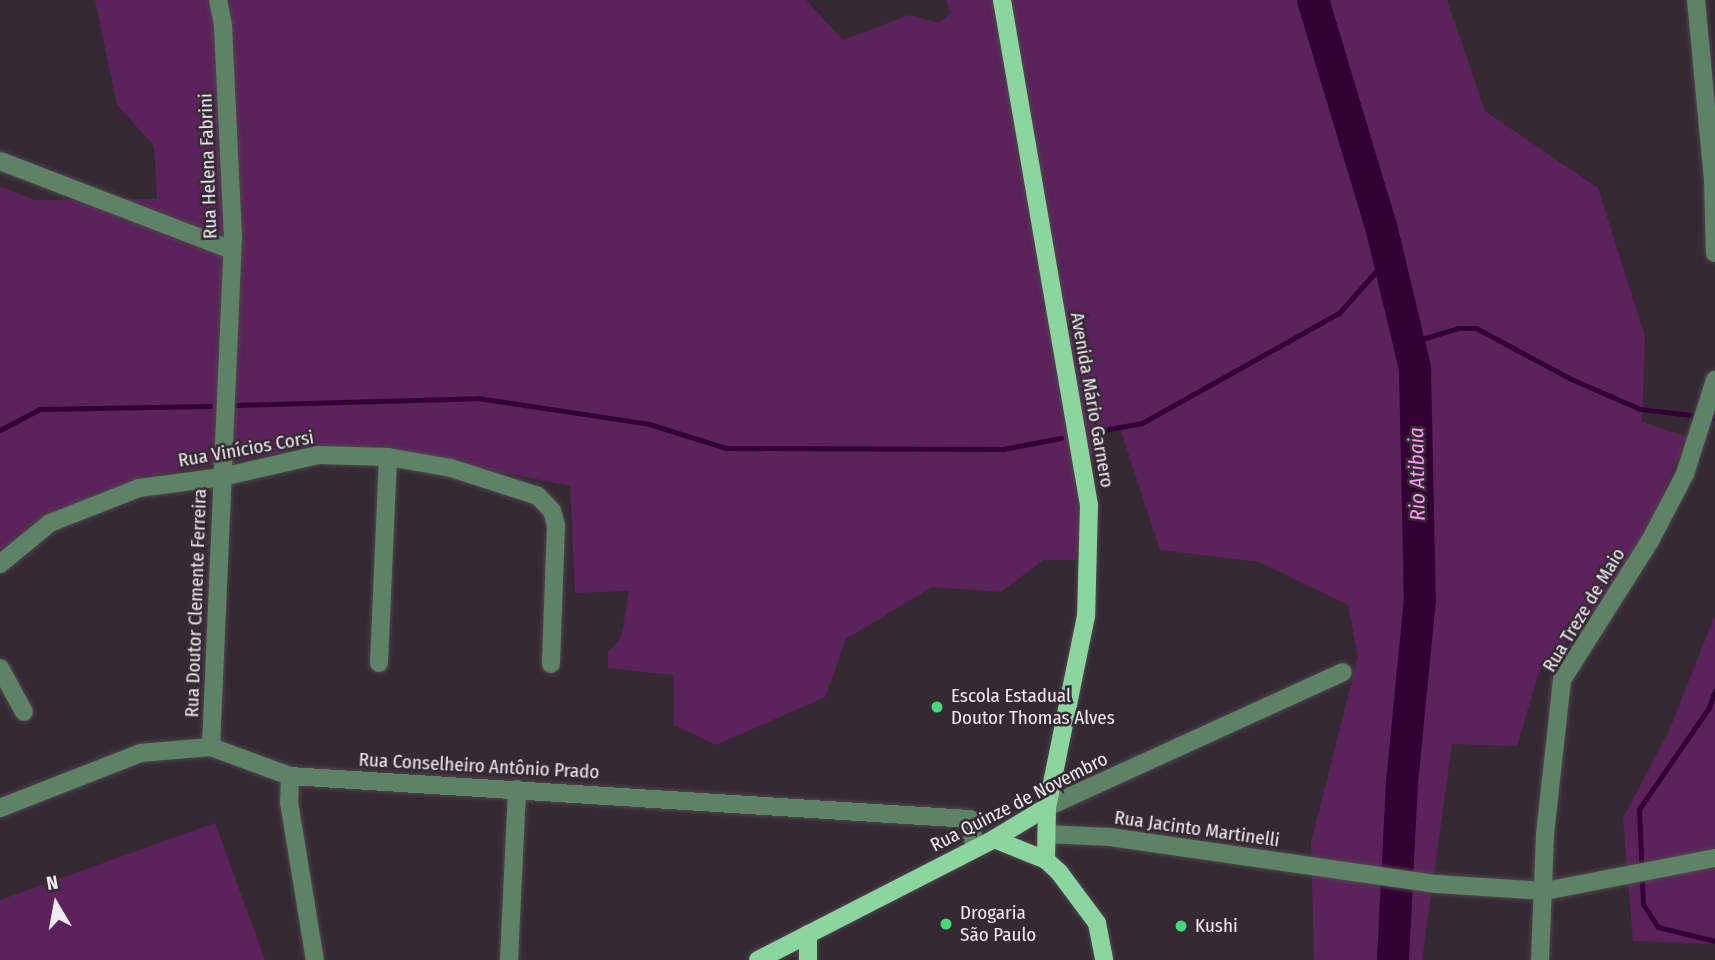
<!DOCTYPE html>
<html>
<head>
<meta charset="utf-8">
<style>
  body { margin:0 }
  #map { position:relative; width:1715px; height:960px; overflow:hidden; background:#352a34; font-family:"Fira Sans Condensed",sans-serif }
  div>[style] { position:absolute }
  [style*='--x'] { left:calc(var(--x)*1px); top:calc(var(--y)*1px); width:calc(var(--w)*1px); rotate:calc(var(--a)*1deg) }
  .green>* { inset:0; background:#5c225b }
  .stream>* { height:5px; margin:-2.5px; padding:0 2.5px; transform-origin:2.5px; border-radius:2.5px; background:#320032 }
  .river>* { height:32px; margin:-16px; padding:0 16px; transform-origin:16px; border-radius:16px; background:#320032 }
  .roads { filter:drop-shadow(0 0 2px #4f454e) drop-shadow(0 0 2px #4f454e) }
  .minor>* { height:18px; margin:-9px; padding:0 9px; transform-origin:9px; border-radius:9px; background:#5e8266 }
  .major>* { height:18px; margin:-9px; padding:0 9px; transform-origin:9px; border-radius:9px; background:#8ad69e }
  .dots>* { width:19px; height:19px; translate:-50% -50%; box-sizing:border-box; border:4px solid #352a34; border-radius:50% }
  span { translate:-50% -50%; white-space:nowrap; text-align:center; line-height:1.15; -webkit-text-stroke:5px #352a34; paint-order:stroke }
  .street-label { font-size:19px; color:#f1eaf1 }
  .poi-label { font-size:19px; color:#f1eaf1 }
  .left { translate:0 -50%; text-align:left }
  .water-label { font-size:21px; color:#f899f3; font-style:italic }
  .north { position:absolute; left:21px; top:869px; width:70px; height:70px; -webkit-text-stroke:5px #352a34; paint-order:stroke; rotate:350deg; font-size:19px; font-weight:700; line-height:28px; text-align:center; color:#f1eaf1 }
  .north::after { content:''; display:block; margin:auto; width:24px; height:32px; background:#f1eaf1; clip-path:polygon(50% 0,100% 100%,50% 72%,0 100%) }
</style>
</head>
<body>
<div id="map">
  <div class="green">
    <div style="clip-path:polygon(95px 0,806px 0,843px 40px,909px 15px,939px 23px,951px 13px,946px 0,1447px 0,1485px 111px,1598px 188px,1645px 337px,1642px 422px,1687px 437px,1647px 532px,1587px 620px,1539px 671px,1517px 746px,1452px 744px,1422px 960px,1314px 960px,1311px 843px,1358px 656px,1348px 605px,1259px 562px,1160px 550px,1119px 425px,1097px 435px,1076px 560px,1043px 560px,1001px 592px,932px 587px,846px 639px,825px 697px,716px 745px,674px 725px,674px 675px,608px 668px,608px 652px,621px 638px,629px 591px,575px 593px,570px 486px,405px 453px,318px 446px,139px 478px,51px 514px,0 552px,0 186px,35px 200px,157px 199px,154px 146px,117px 105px)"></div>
    <div style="clip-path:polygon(1715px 615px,1715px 944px,1633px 941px,1623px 818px,1669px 731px)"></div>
    <div style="clip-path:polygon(215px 823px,265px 960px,0 960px,0 900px)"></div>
  </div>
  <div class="stream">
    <div style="--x:1409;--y:343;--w:51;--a:-17"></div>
    <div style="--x:1458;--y:328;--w:18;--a:0"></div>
    <div style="--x:1476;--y:328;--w:108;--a:28.2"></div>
    <div style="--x:1571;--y:379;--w:75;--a:23.5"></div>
    <div style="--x:1640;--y:409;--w:76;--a:6.8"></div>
    <div style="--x:233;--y:405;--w:245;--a:-1.6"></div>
    <div style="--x:478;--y:398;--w:173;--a:8.6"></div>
    <div style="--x:649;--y:424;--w:81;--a:17.3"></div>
    <div style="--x:726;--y:448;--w:277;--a:0.2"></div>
    <div style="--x:1003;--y:449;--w:59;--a:-10.7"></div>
    <div style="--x:0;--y:430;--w:45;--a:-27.7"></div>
    <div style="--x:40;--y:409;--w:170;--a:-1"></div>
    <div style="--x:1092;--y:432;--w:51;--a:-10.2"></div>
    <div style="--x:1142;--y:423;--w:226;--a:-29.2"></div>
    <div style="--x:1339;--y:313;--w:74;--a:-48.3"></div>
    <div style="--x:1715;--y:691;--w:19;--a:111"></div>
    <div style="--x:1708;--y:709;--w:121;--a:124.6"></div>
    <div style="--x:1639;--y:809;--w:95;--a:87.6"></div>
    <div style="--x:1643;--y:904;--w:27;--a:57"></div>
    <div style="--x:1658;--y:927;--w:59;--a:13.8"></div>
  </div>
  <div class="river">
    <div style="--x:1313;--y:0;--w:240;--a:73.3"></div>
    <div style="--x:1382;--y:230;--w:143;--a:76.6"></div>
    <div style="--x:1415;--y:369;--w:230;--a:88.8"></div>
    <div style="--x:1420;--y:599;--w:184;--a:95.6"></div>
    <div style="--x:1402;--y:782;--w:178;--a:92.9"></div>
  </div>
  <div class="roads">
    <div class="minor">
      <div style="--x:1696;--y:0;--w:180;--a:84.6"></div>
      <div style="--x:1713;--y:179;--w:74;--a:88.5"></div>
      <div style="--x:0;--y:161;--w:248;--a:21"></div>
      <div style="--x:0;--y:564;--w:65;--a:-39.4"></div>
      <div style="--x:50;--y:523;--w:96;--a:-21.5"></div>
      <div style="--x:139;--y:488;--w:84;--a:-7.5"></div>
      <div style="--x:222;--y:477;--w:98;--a:-12.9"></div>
      <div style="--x:318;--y:455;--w:70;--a:1.6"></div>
      <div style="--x:388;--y:457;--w:64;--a:9.9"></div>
      <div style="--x:451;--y:468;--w:91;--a:17.8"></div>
      <div style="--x:538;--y:496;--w:21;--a:47"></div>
      <div style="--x:552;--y:511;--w:15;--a:74"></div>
      <div style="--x:556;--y:525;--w:139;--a:92.1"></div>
      <div style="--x:379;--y:663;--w:206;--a:-87.5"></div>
      <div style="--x:0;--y:668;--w:50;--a:61.4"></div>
      <div style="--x:211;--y:747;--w:509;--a:-87.53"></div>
      <div style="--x:233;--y:238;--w:213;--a:-92.7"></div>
      <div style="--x:223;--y:25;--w:25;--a:-101"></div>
      <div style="--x:290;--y:776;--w:26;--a:92"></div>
      <div style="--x:289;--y:802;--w:160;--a:80.7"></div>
      <div style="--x:1047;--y:807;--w:325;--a:-24.5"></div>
      <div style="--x:0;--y:808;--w:150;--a:-21.4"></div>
      <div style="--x:140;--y:753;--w:71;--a:-4.8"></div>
      <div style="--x:211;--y:747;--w:84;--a:20.2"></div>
      <div style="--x:290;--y:776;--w:681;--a:3.62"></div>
      <div style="--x:970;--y:819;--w:30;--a:81"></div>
      <div style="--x:1046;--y:834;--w:64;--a:2.7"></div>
      <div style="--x:1110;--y:837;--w:330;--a:8.2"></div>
      <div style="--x:1437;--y:884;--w:108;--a:3.7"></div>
      <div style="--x:1545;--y:891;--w:173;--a:-11"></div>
      <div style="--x:509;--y:960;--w:171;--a:-87.3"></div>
      <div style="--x:1540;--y:960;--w:126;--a:-87.7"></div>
      <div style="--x:1545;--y:834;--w:155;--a:-83.7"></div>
      <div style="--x:1562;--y:680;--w:165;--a:-57.7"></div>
      <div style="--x:1650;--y:541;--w:76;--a:-62.4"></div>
      <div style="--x:1685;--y:474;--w:99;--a:-72.3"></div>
    </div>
    <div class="major">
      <div style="--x:1002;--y:0;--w:512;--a:80.23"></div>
      <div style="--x:1089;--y:505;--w:111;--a:91.5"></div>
      <div style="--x:1086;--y:616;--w:195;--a:101.5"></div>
      <div style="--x:1047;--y:807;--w:53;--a:91.1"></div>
      <div style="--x:994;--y:839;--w:56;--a:22"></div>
      <div style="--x:1046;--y:860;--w:18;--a:43"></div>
      <div style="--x:1059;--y:872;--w:64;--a:53.3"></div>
      <div style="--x:1097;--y:923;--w:38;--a:79"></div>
      <div style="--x:758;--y:960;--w:265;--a:-27.1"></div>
      <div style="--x:994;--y:839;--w:62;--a:-31.1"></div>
      <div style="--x:808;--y:960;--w:26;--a:-90"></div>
    </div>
  </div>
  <div class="dots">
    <div style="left:937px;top:707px;background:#45d77a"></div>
    <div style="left:946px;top:924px;background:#45d77a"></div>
    <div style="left:1181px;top:926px;background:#45d77a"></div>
  </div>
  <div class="street-label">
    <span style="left:208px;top:166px;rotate:-92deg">Rua Helena Fabrini</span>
    <span style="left:1092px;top:400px;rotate:80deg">Avenida Mário Garnero</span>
    <span style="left:246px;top:449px;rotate:-10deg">Rua Vinícios Corsi</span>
    <span style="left:196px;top:603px;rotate:-88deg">Rua Doutor Clemente Ferreira</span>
    <span style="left:1584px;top:610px;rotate:-59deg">Rua Treze de Maio</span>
    <span style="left:479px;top:766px;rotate:3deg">Rua Conselheiro Antônio Prado</span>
    <span style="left:1019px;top:802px;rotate:-27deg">Rua Quinze de Novembro</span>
    <span style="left:1197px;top:829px;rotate:8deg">Rua Jacinto Martinelli</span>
  </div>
  <div class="poi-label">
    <span class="left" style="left:951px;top:707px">Escola Estadual<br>Doutor Thomas Alves</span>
    <span class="left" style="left:960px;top:924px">Drogaria<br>São Paulo</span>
    <span class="left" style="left:1195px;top:926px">Kushi</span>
  </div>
  <div class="water-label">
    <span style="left:1417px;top:474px;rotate:-91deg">Rio Atibaia</span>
  </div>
  <div class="north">N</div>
</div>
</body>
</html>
